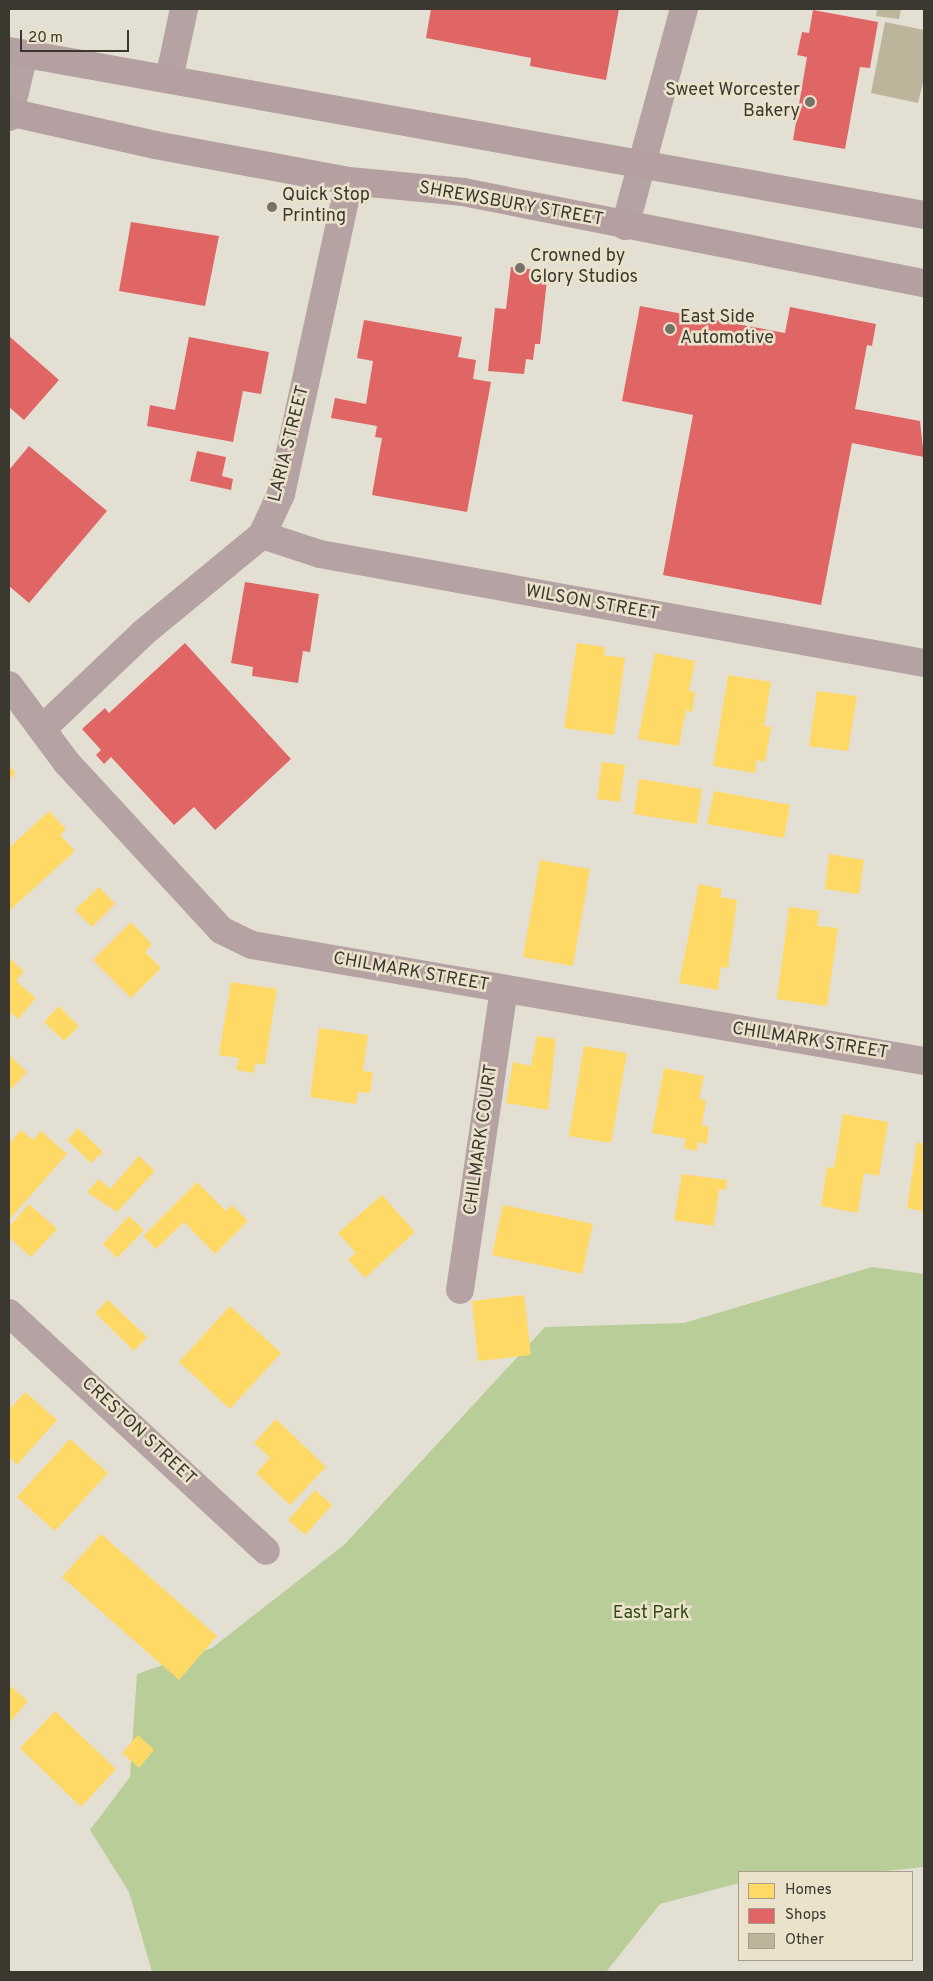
<!DOCTYPE html>
<html>
<head>
<meta charset="utf-8">
<style>
  body { margin:0 }
  #map { position:relative; width:933px; height:1981px; overflow:hidden; background:#e4dfd3; font-family:Overpass,sans-serif }
  div>[style] { position:absolute }
  [style*='--x'] { left:calc(var(--x)*1px); top:calc(var(--y)*1px); width:calc(var(--w)*1px); rotate:calc(var(--a)*1deg) }
  .forest>* { inset:0; background:#b9cd99 }
  .homes>* { inset:0; background:#ffd966 }
  .shops>* { inset:0; background:#e06666 }
  .building>* { inset:0; background:#bcb49b }
  .street>* { height:28px; margin:-14px; padding:0 14px; transform-origin:14px; border-radius:14px; background:#b5a2a3 }
  .primary>* { height:28px; margin:-14px; padding:0 14px; transform-origin:14px; border-radius:14px; background:#b4a0a1 }
  .dots>* { width:14px; height:14px; translate:-50% -50%; box-sizing:border-box; border:2px solid #ebe2cc; border-radius:50% }
  span { translate:-50% -50%; white-space:nowrap; text-align:center; line-height:1.15; -webkit-text-stroke:5px #ebe2cc; paint-order:stroke }
  .poi-label { font-size:18px; color:#3b382f }
  .right { translate:-100% -50%; text-align:right }
  .left { translate:0 -50%; text-align:left }
  .street-label { font-size:18px; color:#3b382f }
  .park-label { font-size:18px; color:#334c10 }
  .frame { position:absolute; inset:0; border:10px solid #3b382f; pointer-events:none }
  .legend { position:absolute; left:738px; top:1871px; width:175px; height:90px; box-sizing:border-box; background:#ebe2cc; border:1px solid #a59e8d; margin:0; padding:6px 9px; list-style:none; font-size:15px; color:#3b382f }
  .legend li { display:flex; align-items:center; gap:10px; height:25px }
  .legend b { width:25px; border:1px solid #a59e8d }
  .scale { position:absolute; left:20px; top:30px; width:109px; height:22px; box-sizing:border-box; border:2px solid #3b382f; border-top:0; padding-left:6px; font-size:15px; line-height:18px; white-space:nowrap; color:#3b382f; -webkit-text-stroke:4px #ebe2cc; paint-order:stroke }
</style>
</head>
<body>
<div id="map">
  <div class="forest">
    <div style="clip-path:polygon(872px 1267px,924px 1274px,924px 1867px,875px 1872px,739px 1872px,739px 1883px,660px 1904px,606px 1972px,152px 1972px,129px 1892px,90px 1830px,130px 1777px,137px 1674px,212px 1648px,345px 1544px,545px 1327px,684px 1323px)"></div>
  </div>
  <div class="homes">
    <div style="clip-path:polygon(577px 643px,605px 647px,604px 655px,625px 658px,614px 735px,564px 728px)"></div>
    <div style="clip-path:polygon(655px 653px,695px 661px,689px 691px,695px 692px,692px 712px,686px 710px,679px 746px,638px 739px)"></div>
    <div style="clip-path:polygon(728px 675px,771px 682px,764px 726px,771px 727px,765px 762px,757px 760px,755px 773px,713px 766px)"></div>
    <div style="clip-path:polygon(817px 691px,857px 696px,848px 751px,809px 746px)"></div>
    <div style="clip-path:polygon(602px 762px,625px 765px,620px 802px,597px 799px)"></div>
    <div style="clip-path:polygon(9px 766px,16px 773px,9px 780px)"></div>
    <div style="clip-path:polygon(639px 779px,702px 789px,697px 824px,634px 814px)"></div>
    <div style="clip-path:polygon(714px 791px,790px 805px,784px 838px,707px 824px)"></div>
    <div style="clip-path:polygon(49px 811px,66px 829px,60px 835px,75px 851px,9px 911px,9px 848px)"></div>
    <div style="clip-path:polygon(829px 854px,864px 860px,859px 894px,825px 889px)"></div>
    <div style="clip-path:polygon(540px 860px,590px 869px,573px 966px,523px 957px)"></div>
    <div style="clip-path:polygon(699px 884px,722px 889px,720px 897px,737px 900px,728px 968px,721px 967px,718px 990px,679px 983px)"></div>
    <div style="clip-path:polygon(99px 887px,115px 904px,92px 927px,75px 910px)"></div>
    <div style="clip-path:polygon(789px 907px,819px 911px,817px 926px,838px 928px,827px 1006px,777px 999px)"></div>
    <div style="clip-path:polygon(131px 922px,152px 944px,145px 952px,161px 968px,131px 998px,93px 960px)"></div>
    <div style="clip-path:polygon(9px 958px,24px 971px,16px 981px,36px 998px,18px 1019px,9px 1012px)"></div>
    <div style="clip-path:polygon(231px 982px,277px 989px,265px 1065px,255px 1063px,254px 1073px,236px 1070px,239px 1058px,219px 1055px)"></div>
    <div style="clip-path:polygon(59px 1006px,79px 1026px,64px 1041px,44px 1022px)"></div>
    <div style="clip-path:polygon(319px 1028px,368px 1035px,363px 1071px,373px 1072px,370px 1093px,358px 1092px,356px 1104px,310px 1097px)"></div>
    <div style="clip-path:polygon(537px 1036px,556px 1039px,548px 1110px,506px 1103px,513px 1062px,531px 1066px)"></div>
    <div style="clip-path:polygon(584px 1046px,627px 1053px,611px 1143px,569px 1136px)"></div>
    <div style="clip-path:polygon(9px 1055px,27px 1072px,9px 1091px)"></div>
    <div style="clip-path:polygon(664px 1068px,704px 1076px,699px 1099px,706px 1100px,702px 1125px,709px 1127px,707px 1144px,698px 1142px,697px 1151px,684px 1148px,686px 1139px,652px 1133px)"></div>
    <div style="clip-path:polygon(843px 1114px,888px 1122px,879px 1176px,864px 1173px,858px 1213px,821px 1206px,827px 1167px,834px 1168px)"></div>
    <div style="clip-path:polygon(78px 1128px,103px 1152px,91px 1163px,67px 1140px)"></div>
    <div style="clip-path:polygon(21px 1130px,33px 1140px,41px 1131px,67px 1154px,9px 1220px,9px 1144px)"></div>
    <div style="clip-path:polygon(917px 1142px,924px 1144px,924px 1223px,922px 1211px,907px 1208px)"></div>
    <div style="clip-path:polygon(139px 1156px,155px 1171px,117px 1212px,87px 1192px,99px 1179px,110px 1189px)"></div>
    <div style="clip-path:polygon(682px 1174px,727px 1180px,726px 1190px,719px 1189px,714px 1226px,674px 1220px)"></div>
    <div style="clip-path:polygon(197px 1182px,226px 1211px,232px 1205px,248px 1221px,215px 1254px,184px 1222px,156px 1249px,143px 1236px)"></div>
    <div style="clip-path:polygon(382px 1195px,415px 1232px,365px 1278px,348px 1260px,356px 1253px,338px 1233px)"></div>
    <div style="clip-path:polygon(29px 1204px,57px 1229px,31px 1257px,9px 1237px,9px 1227px)"></div>
    <div style="clip-path:polygon(503px 1205px,593px 1224px,582px 1274px,492px 1255px)"></div>
    <div style="clip-path:polygon(129px 1216px,144px 1230px,117px 1258px,103px 1244px)"></div>
    <div style="clip-path:polygon(524px 1295px,531px 1355px,478px 1361px,472px 1301px)"></div>
    <div style="clip-path:polygon(108px 1300px,147px 1337px,134px 1351px,95px 1313px)"></div>
    <div style="clip-path:polygon(230px 1306px,281px 1353px,230px 1409px,179px 1362px)"></div>
    <div style="clip-path:polygon(25px 1392px,57px 1420px,17px 1465px,9px 1457px,9px 1410px)"></div>
    <div style="clip-path:polygon(276px 1419px,326px 1467px,290px 1505px,256px 1473px,270px 1458px,254px 1443px)"></div>
    <div style="clip-path:polygon(70px 1439px,108px 1473px,55px 1531px,17px 1497px)"></div>
    <div style="clip-path:polygon(315px 1490px,332px 1505px,305px 1535px,288px 1520px)"></div>
    <div style="clip-path:polygon(101px 1534px,217px 1636px,179px 1680px,62px 1577px)"></div>
    <div style="clip-path:polygon(9px 1685px,28px 1701px,9px 1723px)"></div>
    <div style="clip-path:polygon(55px 1711px,116px 1769px,81px 1807px,20px 1748px)"></div>
    <div style="clip-path:polygon(138px 1735px,154px 1750px,139px 1768px,122px 1753px)"></div>
  </div>
  <div class="shops">
    <div style="clip-path:polygon(431px 9px,619px 9px,606px 80px,530px 66px,531px 58px,426px 38px)"></div>
    <div style="clip-path:polygon(813px 10px,878px 22px,870px 68px,860px 67px,845px 149px,793px 140px,807px 57px,797px 55px,802px 32px,809px 33px)"></div>
    <div style="clip-path:polygon(131px 222px,219px 236px,205px 306px,119px 291px)"></div>
    <div style="clip-path:polygon(511px 267px,548px 271px,540px 344px,535px 344px,533px 360px,526px 359px,524px 374px,488px 371px,495px 308px,506px 309px)"></div>
    <div style="clip-path:polygon(640px 306px,785px 333px,790px 307px,876px 324px,872px 346px,867px 345px,855px 409px,920px 421px,924px 457px,852px 443px,821px 605px,663px 575px,693px 415px,622px 401px)"></div>
    <div style="clip-path:polygon(364px 320px,462px 337px,458px 357px,476px 360px,473px 379px,491px 382px,467px 512px,372px 495px,382px 438px,375px 437px,377px 426px,331px 418px,335px 398px,366px 404px,373px 361px,357px 358px)"></div>
    <div style="clip-path:polygon(9px 336px,59px 380px,24px 420px,9px 407px)"></div>
    <div style="clip-path:polygon(189px 337px,269px 352px,261px 394px,243px 391px,233px 442px,147px 426px,150px 405px,175px 410px)"></div>
    <div style="clip-path:polygon(29px 446px,107px 511px,29px 603px,9px 586px,9px 470px)"></div>
    <div style="clip-path:polygon(197px 451px,226px 457px,222px 476px,233px 479px,231px 490px,190px 481px)"></div>
    <div style="clip-path:polygon(245px 582px,319px 594px,310px 652px,303px 651px,298px 683px,252px 676px,253px 667px,231px 663px)"></div>
    <div style="clip-path:polygon(185px 643px,291px 759px,215px 830px,194px 807px,174px 825px,111px 757px,104px 764px,96px 755px,101px 750px,82px 729px,105px 708px,109px 713px)"></div>
  </div>
  <div class="building">
    <div style="clip-path:polygon(877px 9px,901px 9px,899px 19px,876px 16px)"></div>
    <div style="clip-path:polygon(885px 22px,924px 30px,924px 78px,918px 103px,871px 93px)"></div>
  </div>
  <div class="street">
    <div style="--x:169;--y:79;--w:72;--a:-77.9"></div>
    <div style="--x:9;--y:117;--w:65;--a:-76.6"></div>
    <div style="--x:625;--y:226;--w:225;--a:-74.8"></div>
    <div style="--x:262;--y:535;--w:61;--a:18.1"></div>
    <div style="--x:320;--y:554;--w:614;--a:10.23"></div>
    <div style="--x:9;--y:685;--w:97;--a:53.4"></div>
    <div style="--x:67;--y:763;--w:227;--a:47.3"></div>
    <div style="--x:221;--y:930;--w:34;--a:26"></div>
    <div style="--x:252;--y:945;--w:682;--a:9.79"></div>
    <div style="--x:42;--y:729;--w:139;--a:-43.5"></div>
    <div style="--x:143;--y:633;--w:154;--a:-39.5"></div>
    <div style="--x:262;--y:535;--w:45;--a:-65.1"></div>
    <div style="--x:281;--y:494;--w:320;--a:-77.7"></div>
    <div style="--x:460;--y:1290;--w:304;--a:-81.7"></div>
    <div style="--x:9;--y:1313;--w:350;--a:42.8"></div>
  </div>
  <div class="primary">
    <div style="--x:9;--y:51;--w:930;--a:10.16"></div>
    <div style="--x:9;--y:112;--w:150;--a:12.7"></div>
    <div style="--x:155;--y:145;--w:197;--a:10.5"></div>
    <div style="--x:349;--y:181;--w:115;--a:5.5"></div>
    <div style="--x:463;--y:192;--w:470;--a:11.2"></div>
  </div>
  <div class="dots">
    <div style="left:810px;top:102px;background:#767268"></div>
    <div style="left:272px;top:207px;background:#767268"></div>
    <div style="left:520px;top:268px;background:#767268"></div>
    <div style="left:670px;top:329px;background:#767268"></div>
  </div>
  <div class="poi-label">
    <span class="right" style="left:800px;top:102px">Sweet Worcester<br>Bakery</span>
    <span class="left" style="left:282px;top:207px">Quick Stop<br>Printing</span>
    <span class="left" style="left:530px;top:268px">Crowned by<br>Glory Studios</span>
    <span class="left" style="left:680px;top:329px">East Side<br>Automotive</span>
  </div>
  <div class="street-label">
    <span style="left:511px;top:205px;rotate:10deg">SHREWSBURY STREET</span>
    <span style="left:290px;top:444px;rotate:-76deg">LARIA STREET</span>
    <span style="left:592px;top:604px;rotate:10deg">WILSON STREET</span>
    <span style="left:411px;top:973px;rotate:10deg">CHILMARK STREET</span>
    <span style="left:810px;top:1042px;rotate:9deg">CHILMARK STREET</span>
    <span style="left:482px;top:1140px;rotate:-82deg">CHILMARK COURT</span>
    <span style="left:138px;top:1432px;rotate:43deg">CRESTON STREET</span>
  </div>
  <div class="park-label">
    <span style="left:651px;top:1614px">East Park</span>
  </div>
  <div class="frame"></div>
  <ul class="legend">
  <li><b style="height:14px;background:#ffd966"></b>Homes</li>
  <li><b style="height:14px;background:#e06666"></b>Shops</li>
  <li><b style="height:14px;background:#bcb49b"></b>Other</li>
  </ul>
  <div class="scale">20 m</div>
</div>
</body>
</html>
